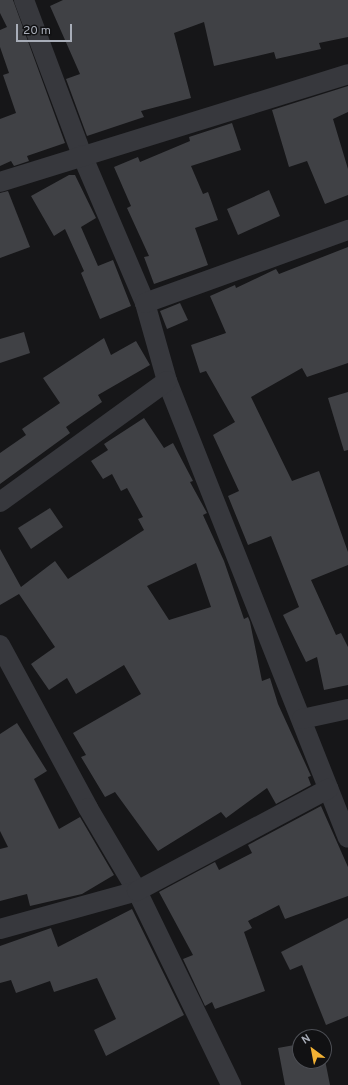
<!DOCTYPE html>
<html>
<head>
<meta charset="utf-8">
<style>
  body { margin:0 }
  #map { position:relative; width:348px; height:1085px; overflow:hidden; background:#161618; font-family:Overpass,sans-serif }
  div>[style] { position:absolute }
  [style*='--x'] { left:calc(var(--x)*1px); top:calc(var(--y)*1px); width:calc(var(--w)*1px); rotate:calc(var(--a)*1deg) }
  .building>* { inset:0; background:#404145 }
  .minor>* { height:20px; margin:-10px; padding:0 10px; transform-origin:10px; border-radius:10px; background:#37383d }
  span { translate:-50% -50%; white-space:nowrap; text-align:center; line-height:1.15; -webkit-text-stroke:4px #111113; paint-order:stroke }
  .north { position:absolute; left:292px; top:1029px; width:40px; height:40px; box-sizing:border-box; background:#111113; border:1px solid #4d4f55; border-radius:50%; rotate:328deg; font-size:11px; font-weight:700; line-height:16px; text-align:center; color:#a8adb8 }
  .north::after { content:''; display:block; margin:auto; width:14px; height:18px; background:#f2b134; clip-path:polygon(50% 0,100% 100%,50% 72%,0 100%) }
  .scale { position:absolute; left:16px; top:24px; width:56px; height:18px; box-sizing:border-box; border:2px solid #a8adb8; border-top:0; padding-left:5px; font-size:12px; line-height:14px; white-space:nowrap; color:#a8adb8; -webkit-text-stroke:3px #111113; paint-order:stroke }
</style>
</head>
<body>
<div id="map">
  <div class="building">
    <div style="clip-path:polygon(0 0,13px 0,65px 143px,27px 156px,29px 161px,14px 166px,11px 161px,0 166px,0 119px,16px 113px,3px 75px,9px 73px,0 47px,0 30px,7px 27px,0 13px)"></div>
    <div style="clip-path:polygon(63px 0,348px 0,348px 37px,319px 43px,321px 49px,276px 59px,274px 52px,214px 66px,204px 22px,174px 33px,191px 98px,141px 111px,144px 117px,87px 136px,66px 79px,80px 74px,50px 6px)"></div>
    <div style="clip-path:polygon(348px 86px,348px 112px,333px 119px,348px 169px,348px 195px,325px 204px,307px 161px,289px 167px,272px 110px)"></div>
    <div style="clip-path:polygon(232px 123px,241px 150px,191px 166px,203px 194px,208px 192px,218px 220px,195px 228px,208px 265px,154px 284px,144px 257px,149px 256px,127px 208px,131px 206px,114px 167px,138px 157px,140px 162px,190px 141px,189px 137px)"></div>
    <div style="clip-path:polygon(69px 175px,75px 175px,96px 218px,81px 227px,98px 266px,113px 260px,131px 306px,100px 319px,81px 273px,84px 271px,65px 229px,54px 236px,31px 196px)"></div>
    <div style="clip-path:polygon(269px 190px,280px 216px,238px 235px,227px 209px)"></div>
    <div style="clip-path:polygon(8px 191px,30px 247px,0 258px,0 193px)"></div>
    <div style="clip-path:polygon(348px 247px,348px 363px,307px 377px,302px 368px,251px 397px,292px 481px,319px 471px,348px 552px,348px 565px,311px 580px,336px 635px,341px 633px,348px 647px,348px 685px,324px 690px,317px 657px,306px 662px,283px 615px,299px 607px,271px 536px,248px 545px,228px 496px,239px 491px,213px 435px,235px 422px,206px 371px,200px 373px,191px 345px,226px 333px,210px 296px,235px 285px,236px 288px,276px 269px,279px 274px)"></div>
    <div style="clip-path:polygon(180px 303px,188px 320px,167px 329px,160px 311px)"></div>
    <div style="clip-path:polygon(24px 332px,30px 353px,0 363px,0 339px)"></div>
    <div style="clip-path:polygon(104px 338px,111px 355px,136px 341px,150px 365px,98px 395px,102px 402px,66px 427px,70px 433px,0 484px,0 453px,26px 435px,22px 429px,60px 403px,43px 378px)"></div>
    <div style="clip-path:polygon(348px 392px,348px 450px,344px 451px,328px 398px)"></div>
    <div style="clip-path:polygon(evenodd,144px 418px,164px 448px,173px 443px,193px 481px,190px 482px,207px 513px,203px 515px,224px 561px,244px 619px,248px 617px,250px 622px,262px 681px,270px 678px,278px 704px,311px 776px,308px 777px,311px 785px,276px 804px,267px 788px,226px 818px,221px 812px,158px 851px,115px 792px,105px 797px,81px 757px,86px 755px,73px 733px,141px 694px,124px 665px,76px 694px,67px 678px,49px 690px,31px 664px,55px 647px,19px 594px,0 605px,0 549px,21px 587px,55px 561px,68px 579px,144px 530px,138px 519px,143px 517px,127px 488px,121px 491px,112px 474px,103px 479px,91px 461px,108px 450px,104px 444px,144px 418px,196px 563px,211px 607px,169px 620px,147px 586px,196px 563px)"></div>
    <div style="clip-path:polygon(50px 508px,63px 527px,31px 549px,18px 528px)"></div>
    <div style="clip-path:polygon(17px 723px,47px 771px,34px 779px,59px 829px,80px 817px,114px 875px,82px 894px,30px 906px,27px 894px,0 901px,0 849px,8px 847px,0 831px,0 734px)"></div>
    <div style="clip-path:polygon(321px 806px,348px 867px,348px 896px,285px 919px,279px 905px,248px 921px,252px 928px,244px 932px,265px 991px,215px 1009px,212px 1002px,205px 1006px,183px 959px,193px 955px,159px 892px,215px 862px,219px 870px,252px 853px,248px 845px)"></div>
    <div style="clip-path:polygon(132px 909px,184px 1015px,106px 1056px,94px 1030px,116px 1019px,97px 978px,54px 992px,50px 981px,16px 993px,11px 980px,0 983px,0 946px,51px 928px,58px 947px)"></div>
    <div style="clip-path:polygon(348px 918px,348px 1016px,326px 1025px,302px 965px,290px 970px,281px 952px)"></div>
    <div style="clip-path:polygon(300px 1044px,300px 1061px,324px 1061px,324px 1055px,330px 1085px,285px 1085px,278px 1048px)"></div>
  </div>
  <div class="minor">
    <div style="--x:24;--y:0;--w:165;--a:69.5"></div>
    <div style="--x:82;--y:155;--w:161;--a:66.9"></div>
    <div style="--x:145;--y:303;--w:81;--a:74.2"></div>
    <div style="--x:167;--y:381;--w:491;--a:68.4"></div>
    <div style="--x:0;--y:182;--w:364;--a:-17.2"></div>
    <div style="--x:145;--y:303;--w:216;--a:-19.8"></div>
    <div style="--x:0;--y:502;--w:206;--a:-35.9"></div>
    <div style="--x:0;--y:645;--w:185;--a:61.6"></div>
    <div style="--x:88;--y:808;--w:96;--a:59.4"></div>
    <div style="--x:137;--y:891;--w:216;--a:64.1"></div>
    <div style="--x:302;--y:719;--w:47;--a:-12.3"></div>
    <div style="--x:0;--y:929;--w:142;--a:-15.5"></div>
    <div style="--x:137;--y:891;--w:217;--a:-28.1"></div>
  </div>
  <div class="north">N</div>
  <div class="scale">20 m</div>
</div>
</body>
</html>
